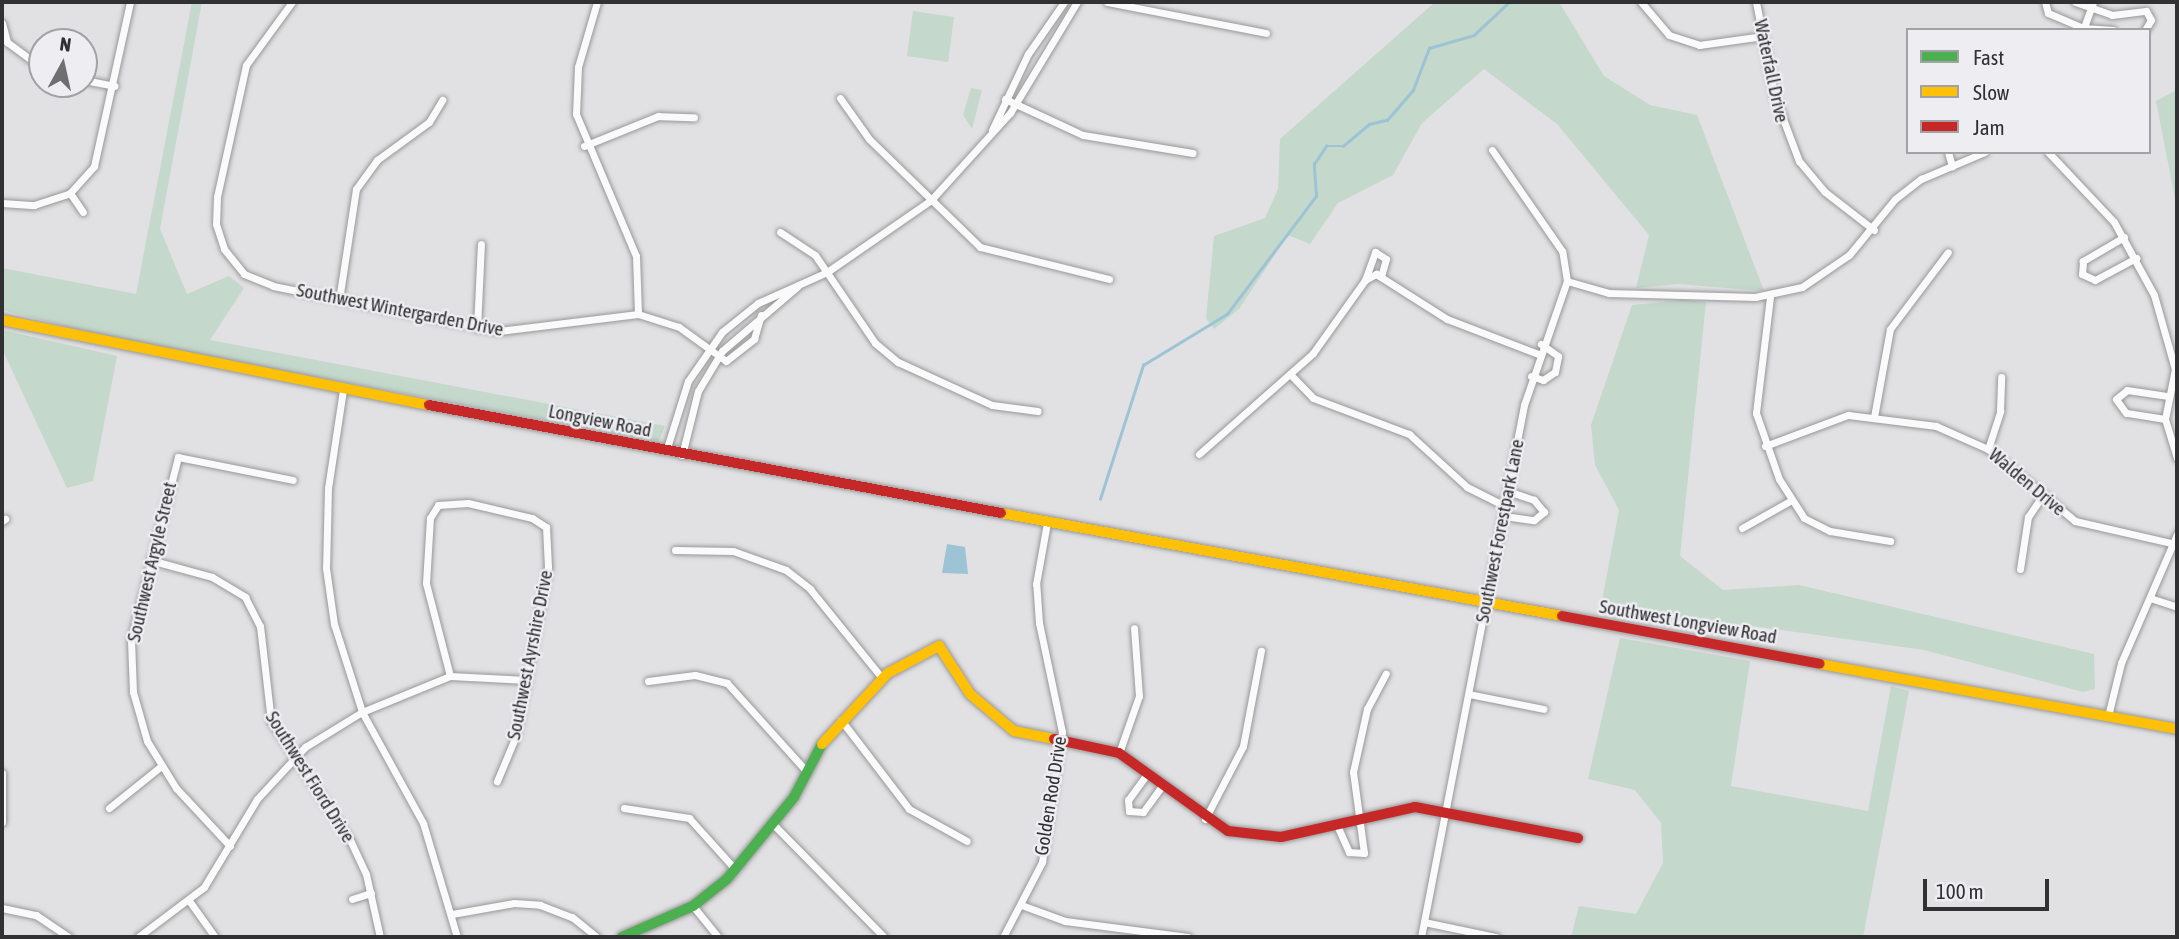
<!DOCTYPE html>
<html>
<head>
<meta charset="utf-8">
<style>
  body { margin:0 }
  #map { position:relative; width:2179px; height:939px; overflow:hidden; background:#e1e1e3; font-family:"Asap Condensed",sans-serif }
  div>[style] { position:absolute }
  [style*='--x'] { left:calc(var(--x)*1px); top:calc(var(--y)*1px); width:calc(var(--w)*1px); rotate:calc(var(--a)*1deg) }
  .green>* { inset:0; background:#c4d8cc }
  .water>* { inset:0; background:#9cc4d4 }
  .stream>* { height:2.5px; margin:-1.25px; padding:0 1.25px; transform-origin:1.25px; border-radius:1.25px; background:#9cc4d4 }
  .roads { filter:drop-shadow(0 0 2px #98989a) drop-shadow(0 0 2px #98989a) }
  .street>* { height:7px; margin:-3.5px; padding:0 3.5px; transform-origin:3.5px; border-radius:3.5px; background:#fafafb }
  .fast>* { height:10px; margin:-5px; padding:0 5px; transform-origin:5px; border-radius:5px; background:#4caf50 }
  .slow>* { height:10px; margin:-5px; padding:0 5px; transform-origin:5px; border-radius:5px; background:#ffc107 }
  .jam>* { height:10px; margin:-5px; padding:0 5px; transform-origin:5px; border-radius:5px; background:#c62828 }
  span { translate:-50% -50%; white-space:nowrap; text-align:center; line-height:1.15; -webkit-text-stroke:5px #ededf2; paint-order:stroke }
  .street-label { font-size:19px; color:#313133 }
  .frame { position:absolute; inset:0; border:4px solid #313133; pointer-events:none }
  .legend { position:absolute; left:1906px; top:28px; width:245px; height:126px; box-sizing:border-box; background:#ededf2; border:2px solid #a2a2a6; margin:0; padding:9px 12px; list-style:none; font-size:21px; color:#313133 }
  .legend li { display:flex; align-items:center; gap:14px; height:35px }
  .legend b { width:35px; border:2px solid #a2a2a6 }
  .north { position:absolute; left:28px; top:28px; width:70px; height:70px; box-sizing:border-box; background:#ededf2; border:2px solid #a2a2a6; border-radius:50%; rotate:8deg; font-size:19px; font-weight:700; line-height:28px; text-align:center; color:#313133 }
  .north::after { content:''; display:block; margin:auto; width:24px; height:32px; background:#6f6f71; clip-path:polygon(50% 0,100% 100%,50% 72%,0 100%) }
  .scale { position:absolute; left:1923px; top:879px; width:126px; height:32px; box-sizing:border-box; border:4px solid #313133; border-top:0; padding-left:9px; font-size:21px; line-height:24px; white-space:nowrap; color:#313133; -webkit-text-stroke:5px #ededf2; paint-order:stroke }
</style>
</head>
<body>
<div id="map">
  <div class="green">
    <div style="clip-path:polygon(192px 2px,202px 2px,160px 229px,187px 294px,229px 276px,244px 288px,210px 340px,665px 426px,659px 441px,118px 340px,2px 310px,2px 268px,136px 294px)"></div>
    <div style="clip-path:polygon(1435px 2px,1559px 2px,1604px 76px,1650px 105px,1697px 115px,1764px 291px,1678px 284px,1636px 288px,1649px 235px,1557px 124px,1484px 69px,1422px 123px,1393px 175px,1338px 203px,1310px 244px,1288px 235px,1239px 309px,1214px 329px,1206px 318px,1214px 236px,1265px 218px,1278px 189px,1280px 139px)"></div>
    <div style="clip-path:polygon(913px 11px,954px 17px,948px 62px,907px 56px)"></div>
    <div style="clip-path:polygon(971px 88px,982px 90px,972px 129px,963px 115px)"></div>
    <div style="clip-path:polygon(2177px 90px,2177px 209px,2156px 101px)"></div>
    <div style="clip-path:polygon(1684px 300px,1706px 302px,1680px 556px,1723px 590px,1799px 585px,2094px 654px,2095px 689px,2083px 692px,1924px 650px,1745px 625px,1737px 632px,1601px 606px,1619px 510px,1595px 465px,1591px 425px,1632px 305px)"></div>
    <div style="clip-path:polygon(2px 330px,117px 356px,93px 481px,67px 488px,2px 349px)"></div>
    <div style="clip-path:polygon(1620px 638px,1750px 661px,1731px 786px,1868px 811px,1891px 686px,1909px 691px,1863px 937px,1571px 937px,1579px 906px,1636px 914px,1663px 863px,1661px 823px,1635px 790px,1588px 779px)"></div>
  </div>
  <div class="water">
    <div style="clip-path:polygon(947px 544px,965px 547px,968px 574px,942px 573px)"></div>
  </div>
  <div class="stream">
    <div style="--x:1100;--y:499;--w:141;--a:-72.2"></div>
    <div style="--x:1143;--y:365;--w:98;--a:-31.3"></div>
    <div style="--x:1227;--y:314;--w:148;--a:-53"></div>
    <div style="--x:1316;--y:196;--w:32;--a:-94"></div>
    <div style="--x:1314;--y:164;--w:22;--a:-56"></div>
    <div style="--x:1326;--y:146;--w:17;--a:0"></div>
    <div style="--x:1343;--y:146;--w:34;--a:-40"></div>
    <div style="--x:1369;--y:124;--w:18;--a:-13"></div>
    <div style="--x:1387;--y:120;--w:40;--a:-49"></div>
    <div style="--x:1413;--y:90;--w:45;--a:-69.1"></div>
    <div style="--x:1429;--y:48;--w:47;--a:-16.1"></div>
    <div style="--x:1474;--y:35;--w:48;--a:-43.3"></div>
  </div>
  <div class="roads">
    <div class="street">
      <div style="--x:292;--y:2;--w:78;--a:126.1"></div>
      <div style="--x:246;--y:65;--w:135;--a:102.4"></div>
      <div style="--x:217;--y:197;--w:27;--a:92"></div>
      <div style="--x:216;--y:224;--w:26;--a:72"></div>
      <div style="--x:224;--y:249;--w:32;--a:51"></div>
      <div style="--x:244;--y:274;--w:31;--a:22"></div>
      <div style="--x:273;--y:286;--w:230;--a:11.3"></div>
      <div style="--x:499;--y:331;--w:140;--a:-7"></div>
      <div style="--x:638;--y:314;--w:43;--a:17.6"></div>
      <div style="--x:679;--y:327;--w:58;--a:35.9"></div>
      <div style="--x:726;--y:361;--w:36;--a:-38"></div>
      <div style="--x:754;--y:339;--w:25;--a:-74"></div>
      <div style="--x:597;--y:2;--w:68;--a:106.3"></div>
      <div style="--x:578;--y:67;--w:47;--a:92.4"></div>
      <div style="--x:576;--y:114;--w:154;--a:67.1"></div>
      <div style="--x:636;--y:256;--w:58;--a:88"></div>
      <div style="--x:1107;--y:2;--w:162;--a:11"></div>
      <div style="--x:1641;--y:2;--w:43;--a:49.7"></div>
      <div style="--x:1669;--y:35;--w:32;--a:18"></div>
      <div style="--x:1699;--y:45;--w:65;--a:-8"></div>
      <div style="--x:1756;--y:2;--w:95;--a:79"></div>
      <div style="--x:1774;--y:95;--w:71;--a:69.3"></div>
      <div style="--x:1799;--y:161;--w:40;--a:50"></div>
      <div style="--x:1825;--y:192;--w:62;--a:37.8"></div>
      <div style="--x:2045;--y:2;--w:11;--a:75"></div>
      <div style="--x:2048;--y:13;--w:38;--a:23"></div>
      <div style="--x:2083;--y:28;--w:30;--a:4"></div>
      <div style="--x:2075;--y:2;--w:39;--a:19"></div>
      <div style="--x:2112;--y:15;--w:34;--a:-7"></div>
      <div style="--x:2146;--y:11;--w:10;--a:61"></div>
      <div style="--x:2151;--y:20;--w:12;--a:121"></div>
      <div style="--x:2;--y:23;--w:20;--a:75"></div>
      <div style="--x:7;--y:42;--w:44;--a:36.6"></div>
      <div style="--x:2083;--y:30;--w:30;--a:-70"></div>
      <div style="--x:84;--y:80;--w:31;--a:11"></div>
      <div style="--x:840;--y:98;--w:50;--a:54.7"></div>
      <div style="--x:869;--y:139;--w:155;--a:44.2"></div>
      <div style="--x:980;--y:247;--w:133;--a:13.9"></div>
      <div style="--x:1005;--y:99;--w:86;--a:24.8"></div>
      <div style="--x:1083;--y:135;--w:111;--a:9.3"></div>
      <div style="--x:992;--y:130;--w:84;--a:-64.7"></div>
      <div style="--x:1028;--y:54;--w:63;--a:-55.3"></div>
      <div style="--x:584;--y:146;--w:80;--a:-22.1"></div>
      <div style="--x:658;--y:116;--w:36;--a:2"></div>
      <div style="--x:1948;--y:152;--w:15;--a:74"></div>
      <div style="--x:2048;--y:152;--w:96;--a:46.7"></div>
      <div style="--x:2114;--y:222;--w:83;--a:61.3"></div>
      <div style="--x:2154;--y:295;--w:77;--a:74.2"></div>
      <div style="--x:2175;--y:369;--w:51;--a:101.3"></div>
      <div style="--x:2165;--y:419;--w:41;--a:72.9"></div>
      <div style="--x:70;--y:193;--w:23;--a:56"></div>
      <div style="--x:2;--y:203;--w:32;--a:4"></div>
      <div style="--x:34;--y:205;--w:38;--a:-18"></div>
      <div style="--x:70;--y:193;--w:36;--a:-48"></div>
      <div style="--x:94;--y:166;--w:168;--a:-77.6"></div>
      <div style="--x:780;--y:232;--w:42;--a:33.3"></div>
      <div style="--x:815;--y:255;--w:107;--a:55.7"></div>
      <div style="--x:875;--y:343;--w:30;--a:40"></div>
      <div style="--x:898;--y:362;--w:103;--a:24.6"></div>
      <div style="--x:992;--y:405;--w:46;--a:7.4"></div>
      <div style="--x:2124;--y:237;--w:48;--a:149.7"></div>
      <div style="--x:2083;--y:261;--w:13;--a:94"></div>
      <div style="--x:2082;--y:274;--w:14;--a:25"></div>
      <div style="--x:2095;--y:280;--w:47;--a:-28.2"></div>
      <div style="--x:1365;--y:280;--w:13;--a:-29"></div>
      <div style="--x:1376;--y:274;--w:84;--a:32.4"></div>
      <div style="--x:1447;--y:319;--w:97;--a:21"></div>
      <div style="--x:1567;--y:281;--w:44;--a:15.9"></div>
      <div style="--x:1609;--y:293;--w:146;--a:1.6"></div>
      <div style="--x:1755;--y:297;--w:48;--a:-12"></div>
      <div style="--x:1802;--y:287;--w:57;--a:-34.2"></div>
      <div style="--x:1849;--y:255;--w:72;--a:-50.6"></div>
      <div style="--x:1895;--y:199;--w:33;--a:-38"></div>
      <div style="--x:1921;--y:179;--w:69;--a:-22.9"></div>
      <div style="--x:1770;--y:297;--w:117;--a:96.9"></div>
      <div style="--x:1756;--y:413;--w:70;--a:70.8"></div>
      <div style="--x:1779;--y:479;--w:46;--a:57.3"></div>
      <div style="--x:1804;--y:518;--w:29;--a:27"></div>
      <div style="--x:1830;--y:531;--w:61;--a:9.5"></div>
      <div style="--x:339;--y:300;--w:112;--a:-81.3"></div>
      <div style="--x:356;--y:189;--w:36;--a:-54"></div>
      <div style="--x:377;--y:160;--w:64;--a:-36.2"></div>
      <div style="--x:429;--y:122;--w:26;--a:-59"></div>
      <div style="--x:477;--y:328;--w:84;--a:-87.3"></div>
      <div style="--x:1290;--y:374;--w:33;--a:46"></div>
      <div style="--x:1313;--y:398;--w:103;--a:20.6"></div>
      <div style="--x:1409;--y:434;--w:79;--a:42.4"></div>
      <div style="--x:1467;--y:487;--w:42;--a:26.6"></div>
      <div style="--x:1531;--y:376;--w:13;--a:18"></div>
      <div style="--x:1543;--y:380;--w:14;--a:-34"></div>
      <div style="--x:1555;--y:372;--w:16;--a:-79"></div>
      <div style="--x:1558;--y:356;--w:21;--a:-145"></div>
      <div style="--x:343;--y:390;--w:99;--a:98.7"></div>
      <div style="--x:328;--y:488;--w:80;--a:91.4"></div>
      <div style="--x:326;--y:568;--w:57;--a:81.9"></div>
      <div style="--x:334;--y:624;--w:92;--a:72.3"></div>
      <div style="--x:362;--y:712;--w:127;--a:61.2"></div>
      <div style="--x:423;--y:823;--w:119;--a:73.4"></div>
      <div style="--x:1874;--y:417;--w:89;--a:-79.7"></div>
      <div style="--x:1890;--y:329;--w:96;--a:-53"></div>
      <div style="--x:2165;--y:419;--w:39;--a:-171"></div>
      <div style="--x:2126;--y:413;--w:17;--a:-126"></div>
      <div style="--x:2116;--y:399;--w:14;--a:-39"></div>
      <div style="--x:2127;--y:390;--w:40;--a:8.5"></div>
      <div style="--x:1765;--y:446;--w:89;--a:-20.5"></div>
      <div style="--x:1848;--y:415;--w:89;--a:7.1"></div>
      <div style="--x:1936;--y:426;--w:57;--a:23.9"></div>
      <div style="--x:1988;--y:449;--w:113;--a:39.6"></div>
      <div style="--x:2075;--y:521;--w:98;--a:12.9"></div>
      <div style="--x:1988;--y:449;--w:40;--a:-72"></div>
      <div style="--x:2000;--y:411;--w:34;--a:-88"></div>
      <div style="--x:666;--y:451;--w:73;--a:-72.6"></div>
      <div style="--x:688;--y:381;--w:60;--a:-55.2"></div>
      <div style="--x:722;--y:332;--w:46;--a:-38.9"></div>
      <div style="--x:758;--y:303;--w:76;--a:-24.2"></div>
      <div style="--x:827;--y:272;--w:126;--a:-34.7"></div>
      <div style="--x:931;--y:200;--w:118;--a:-47.8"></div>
      <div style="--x:1010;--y:113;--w:130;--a:-58.9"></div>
      <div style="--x:1199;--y:454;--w:152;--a:-41.5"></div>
      <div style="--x:1313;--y:353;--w:90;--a:-54.5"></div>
      <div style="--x:1365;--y:280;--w:30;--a:-70"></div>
      <div style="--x:1375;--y:252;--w:13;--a:32"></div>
      <div style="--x:1386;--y:259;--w:18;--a:106"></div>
      <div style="--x:682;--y:455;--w:66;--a:-76"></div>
      <div style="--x:698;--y:391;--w:47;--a:-59"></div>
      <div style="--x:722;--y:351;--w:99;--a:-40.5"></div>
      <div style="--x:1504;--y:516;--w:30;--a:8"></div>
      <div style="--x:1534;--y:520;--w:13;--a:-39"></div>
      <div style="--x:1544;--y:512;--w:16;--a:-130"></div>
      <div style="--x:1534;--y:500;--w:28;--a:-161"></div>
      <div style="--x:2;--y:521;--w:4;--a:-34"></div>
      <div style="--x:1742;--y:528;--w:55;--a:-29.4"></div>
      <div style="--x:675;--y:550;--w:58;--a:1"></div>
      <div style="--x:733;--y:551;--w:56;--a:19.7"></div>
      <div style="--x:786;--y:570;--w:31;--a:38"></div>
      <div style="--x:810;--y:589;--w:114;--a:51"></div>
      <div style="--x:150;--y:560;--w:64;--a:15.3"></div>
      <div style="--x:212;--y:577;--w:39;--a:31"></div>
      <div style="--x:245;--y:597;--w:33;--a:63"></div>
      <div style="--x:260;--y:626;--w:96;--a:83.4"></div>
      <div style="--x:271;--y:721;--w:145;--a:56.5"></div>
      <div style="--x:351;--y:842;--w:35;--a:65"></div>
      <div style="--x:366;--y:874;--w:65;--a:77.5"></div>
      <div style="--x:2020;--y:569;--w:53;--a:-81.3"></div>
      <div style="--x:2028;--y:517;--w:23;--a:-56"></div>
      <div style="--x:2150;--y:598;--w:28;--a:18"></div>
      <div style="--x:450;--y:676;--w:96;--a:-104.5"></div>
      <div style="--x:426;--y:583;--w:65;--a:-86.5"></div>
      <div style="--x:430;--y:518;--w:15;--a:-58"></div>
      <div style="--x:438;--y:505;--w:30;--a:-4"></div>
      <div style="--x:468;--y:503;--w:66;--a:13.2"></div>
      <div style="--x:532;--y:518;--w:17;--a:33"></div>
      <div style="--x:546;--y:527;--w:40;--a:87.1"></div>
      <div style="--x:548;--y:567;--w:174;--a:100.9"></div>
      <div style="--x:515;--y:738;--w:47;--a:112.7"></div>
      <div style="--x:648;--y:681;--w:47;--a:-7.3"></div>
      <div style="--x:695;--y:675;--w:33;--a:14"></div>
      <div style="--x:727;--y:683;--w:120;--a:48"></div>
      <div style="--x:1469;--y:694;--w:76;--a:11.3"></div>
      <div style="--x:2108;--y:716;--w:55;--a:-76.2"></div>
      <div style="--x:2121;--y:663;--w:141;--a:-66.5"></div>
      <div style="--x:841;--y:720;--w:112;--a:52.6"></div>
      <div style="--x:909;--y:809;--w:66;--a:28.9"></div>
      <div style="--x:1119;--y:753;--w:60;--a:-70.7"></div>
      <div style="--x:1139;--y:696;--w:68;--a:-94.2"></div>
      <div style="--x:2;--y:773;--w:49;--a:90"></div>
      <div style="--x:1147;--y:774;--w:32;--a:126"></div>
      <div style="--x:1128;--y:800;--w:11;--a:85"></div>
      <div style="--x:1129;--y:811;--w:14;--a:4"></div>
      <div style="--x:1143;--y:812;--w:32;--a:-54"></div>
      <div style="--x:109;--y:808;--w:65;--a:-38.8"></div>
      <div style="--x:624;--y:808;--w:66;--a:8.7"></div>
      <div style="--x:689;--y:818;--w:69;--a:48"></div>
      <div style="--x:1205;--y:819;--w:82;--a:-62.5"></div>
      <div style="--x:1243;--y:746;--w:97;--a:-79.3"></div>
      <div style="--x:1336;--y:823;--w:32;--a:66"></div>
      <div style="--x:1349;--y:852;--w:15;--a:4"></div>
      <div style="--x:1364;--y:853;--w:82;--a:-97.7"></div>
      <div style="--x:1353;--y:772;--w:65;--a:-77.5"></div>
      <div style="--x:1367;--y:709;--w:40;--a:-62"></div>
      <div style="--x:773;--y:824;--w:158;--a:45.5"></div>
      <div style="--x:230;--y:846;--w:79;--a:-133"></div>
      <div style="--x:176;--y:788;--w:55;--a:-121.7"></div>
      <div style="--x:147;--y:741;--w:51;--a:-105.9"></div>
      <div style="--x:133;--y:692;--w:52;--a:-92.2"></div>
      <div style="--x:131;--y:640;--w:189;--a:-75.6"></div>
      <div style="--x:178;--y:457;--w:117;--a:11.3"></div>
      <div style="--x:352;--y:899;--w:20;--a:-18"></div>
      <div style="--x:190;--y:902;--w:43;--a:54.5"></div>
      <div style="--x:693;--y:906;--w:40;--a:51"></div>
      <div style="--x:1024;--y:906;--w:44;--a:20.1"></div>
      <div style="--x:1065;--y:921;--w:124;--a:7.4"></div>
      <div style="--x:2;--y:908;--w:35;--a:12"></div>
      <div style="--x:36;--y:915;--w:40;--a:34"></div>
      <div style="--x:452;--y:914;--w:63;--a:-10.1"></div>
      <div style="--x:514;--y:903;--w:26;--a:4"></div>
      <div style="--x:540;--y:905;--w:34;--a:21"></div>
      <div style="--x:572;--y:917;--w:32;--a:39"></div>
      <div style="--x:1424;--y:922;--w:74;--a:11.8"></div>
      <div style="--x:138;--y:937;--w:83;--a:-37.1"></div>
      <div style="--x:204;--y:887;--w:103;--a:-58.9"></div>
      <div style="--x:257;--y:799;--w:71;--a:-47.3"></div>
      <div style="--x:305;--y:747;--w:67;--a:-31.6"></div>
      <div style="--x:362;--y:712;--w:95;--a:-22.2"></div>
      <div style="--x:450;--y:676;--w:77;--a:3"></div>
      <div style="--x:1003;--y:937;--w:85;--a:-62.5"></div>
      <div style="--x:1042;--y:862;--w:132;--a:-81.3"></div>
      <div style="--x:1062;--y:732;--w:111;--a:-101.9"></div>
      <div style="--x:1039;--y:623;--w:39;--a:-94"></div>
      <div style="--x:1036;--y:584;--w:62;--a:-79.8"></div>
      <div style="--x:1421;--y:937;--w:542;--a:-79.04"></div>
      <div style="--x:1524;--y:405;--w:131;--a:-70.9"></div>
      <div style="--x:1567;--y:281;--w:30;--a:-99"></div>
      <div style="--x:1562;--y:251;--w:123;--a:-124.7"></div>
    </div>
    <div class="fast">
      <div style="--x:622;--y:937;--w:77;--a:-23.6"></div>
      <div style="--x:693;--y:906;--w:43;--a:-38.5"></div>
      <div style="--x:727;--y:879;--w:106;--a:-50.7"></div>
      <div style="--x:794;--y:797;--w:60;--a:-62.2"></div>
    </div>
    <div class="slow">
      <div style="--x:2;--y:320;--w:435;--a:11.3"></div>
      <div style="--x:1001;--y:513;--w:570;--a:10.4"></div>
      <div style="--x:1820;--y:664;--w:363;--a:10.3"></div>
      <div style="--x:822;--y:744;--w:97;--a:-47.1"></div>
      <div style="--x:888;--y:673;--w:58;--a:-27.9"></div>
      <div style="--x:939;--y:646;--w:57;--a:57.1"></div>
      <div style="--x:970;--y:694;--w:57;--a:40.1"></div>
      <div style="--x:1014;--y:731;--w:41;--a:11.3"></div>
    </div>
    <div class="jam">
      <div style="--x:429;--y:405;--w:582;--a:10.69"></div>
      <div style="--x:1562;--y:616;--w:262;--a:10.5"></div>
      <div style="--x:1054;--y:739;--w:66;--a:12.2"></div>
      <div style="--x:1119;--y:753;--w:134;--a:35.6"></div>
      <div style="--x:1228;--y:831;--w:53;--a:6.5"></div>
      <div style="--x:1281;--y:837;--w:137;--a:-12.6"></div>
      <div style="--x:1415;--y:807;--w:166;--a:10.8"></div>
    </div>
  </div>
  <div class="street-label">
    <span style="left:1771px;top:71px;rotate:78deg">Waterfall Drive</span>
    <span style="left:400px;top:310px;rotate:11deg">Southwest Wintergarden Drive</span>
    <span style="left:600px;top:421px;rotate:11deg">Longview Road</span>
    <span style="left:2027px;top:482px;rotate:40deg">Walden Drive</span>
    <span style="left:1500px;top:531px;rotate:-79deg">Southwest Forestpark Lane</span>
    <span style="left:152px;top:562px;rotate:-77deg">Southwest Argyle Street</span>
    <span style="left:1688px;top:622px;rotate:10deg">Southwest Longview Road</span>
    <span style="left:530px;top:655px;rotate:-79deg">Southwest Ayrshire Drive</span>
    <span style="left:310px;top:777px;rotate:58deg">Southwest Fiord Drive</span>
    <span style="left:1051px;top:796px;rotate:-81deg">Golden Rod Drive</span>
  </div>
  <div class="frame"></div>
  <ul class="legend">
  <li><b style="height:9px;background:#4caf50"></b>Fast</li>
  <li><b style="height:9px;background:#ffc107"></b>Slow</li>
  <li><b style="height:9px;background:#c62828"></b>Jam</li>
  </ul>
  <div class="north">N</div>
  <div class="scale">100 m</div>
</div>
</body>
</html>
